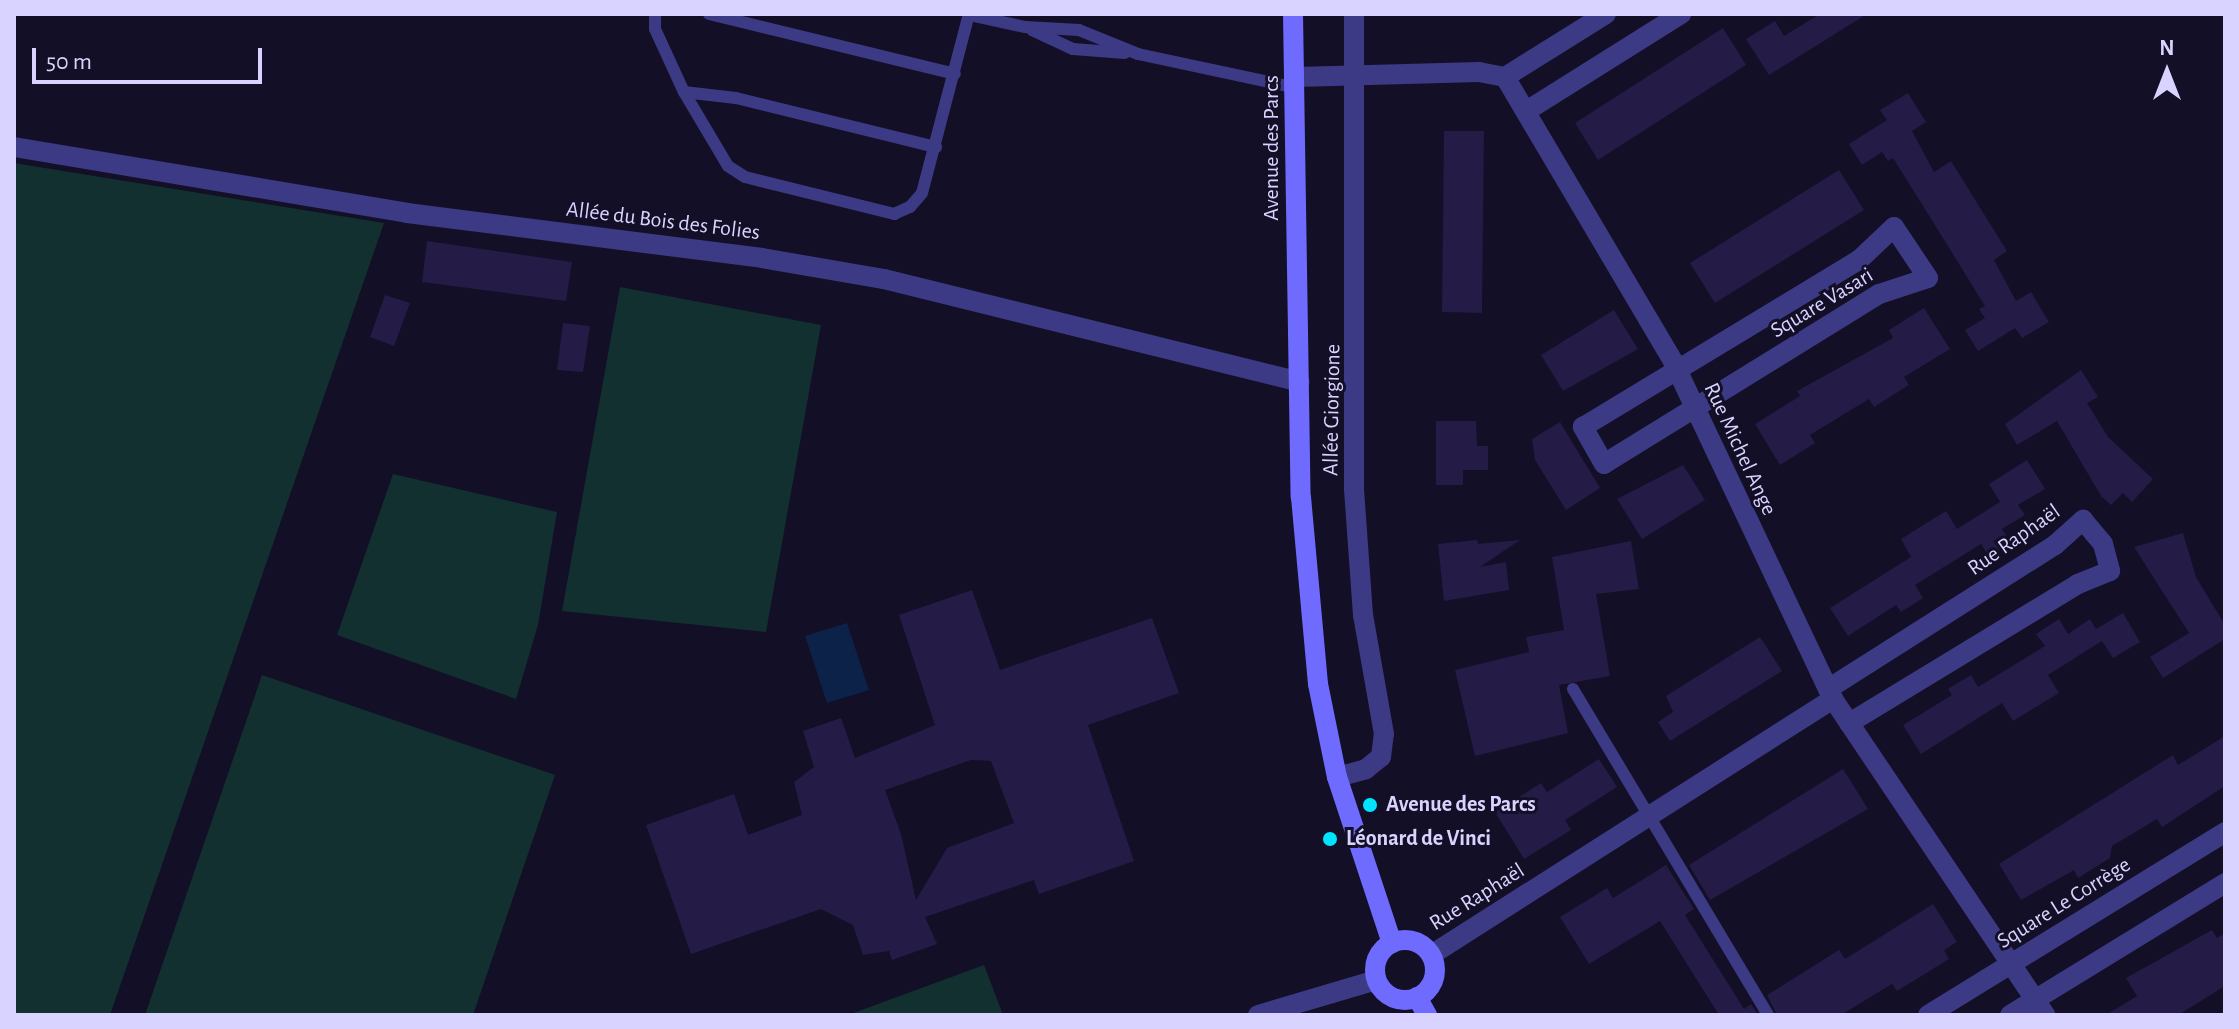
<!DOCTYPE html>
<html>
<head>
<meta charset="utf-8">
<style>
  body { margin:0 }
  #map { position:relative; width:2239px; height:1029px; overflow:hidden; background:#130f26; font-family:"Alegreya Sans",sans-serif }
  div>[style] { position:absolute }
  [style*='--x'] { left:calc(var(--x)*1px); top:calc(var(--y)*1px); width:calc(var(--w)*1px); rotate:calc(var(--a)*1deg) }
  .green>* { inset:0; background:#12302f }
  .water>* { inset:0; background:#0c2248 }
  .building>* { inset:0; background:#241b47 }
  .lane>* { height:12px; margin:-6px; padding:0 6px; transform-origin:6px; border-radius:6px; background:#3d3a85 }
  .street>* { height:20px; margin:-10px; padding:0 10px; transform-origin:10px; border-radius:10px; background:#3d3a85 }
  .secondary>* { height:20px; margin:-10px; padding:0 10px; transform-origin:10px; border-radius:10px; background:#6f6bff }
  .secondary>.ring { margin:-10px; padding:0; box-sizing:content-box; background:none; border:20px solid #6f6bff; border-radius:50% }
  .dots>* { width:22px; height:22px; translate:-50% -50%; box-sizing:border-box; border:4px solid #130f26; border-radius:50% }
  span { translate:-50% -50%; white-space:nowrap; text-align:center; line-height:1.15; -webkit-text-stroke:6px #130f26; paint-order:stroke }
  .street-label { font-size:22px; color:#d9d4ff }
  .poi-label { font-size:22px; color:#d9d4ff; font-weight:700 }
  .left { translate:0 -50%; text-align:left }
  .frame { position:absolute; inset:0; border:16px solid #d9d4ff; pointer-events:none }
  .north { position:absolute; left:2127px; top:32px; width:80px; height:80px; -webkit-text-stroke:6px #130f26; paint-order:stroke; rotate:0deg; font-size:22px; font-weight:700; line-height:32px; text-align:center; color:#d9d4ff }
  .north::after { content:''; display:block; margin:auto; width:28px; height:36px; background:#d9d4ff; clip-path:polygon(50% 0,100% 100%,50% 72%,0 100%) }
  .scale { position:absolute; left:32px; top:48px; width:230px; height:36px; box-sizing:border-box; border:4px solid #d9d4ff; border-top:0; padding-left:10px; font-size:24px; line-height:28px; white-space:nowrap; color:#d9d4ff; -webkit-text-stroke:6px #130f26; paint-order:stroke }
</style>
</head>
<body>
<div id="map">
  <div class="green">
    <div style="clip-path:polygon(14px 163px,384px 223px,110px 1015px,14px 1015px)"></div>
    <div style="clip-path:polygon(620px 287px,821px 325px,766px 632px,562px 611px)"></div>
    <div style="clip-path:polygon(393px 474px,557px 512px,538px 625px,516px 699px,337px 635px)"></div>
    <div style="clip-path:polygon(262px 675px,555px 775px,473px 1015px,145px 1015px)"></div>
    <div style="clip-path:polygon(984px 965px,1003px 1015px,848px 1015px)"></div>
  </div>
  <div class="water">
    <div style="clip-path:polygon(847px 623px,869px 690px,827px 703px,805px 636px)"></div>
  </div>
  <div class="building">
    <div style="clip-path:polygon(1820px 14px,1867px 14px,1769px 75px,1746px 39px,1775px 21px,1784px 36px)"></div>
    <div style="clip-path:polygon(1723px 28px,1746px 65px,1598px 160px,1575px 123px)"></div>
    <div style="clip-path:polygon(1908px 93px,1926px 122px,1912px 131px,1934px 172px,1951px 161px,2007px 251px,1994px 260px,2016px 301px,2031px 292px,2049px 322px,2022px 338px,2015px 328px,1978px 351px,1965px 330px,1985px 318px,1979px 309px,1985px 306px,1933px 222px,1893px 158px,1888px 161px,1882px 152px,1862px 165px,1849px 144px,1887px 120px,1880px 110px)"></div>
    <div style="clip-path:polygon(1444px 131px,1484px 131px,1482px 313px,1442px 312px)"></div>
    <div style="clip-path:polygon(1839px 170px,1864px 210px,1715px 303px,1690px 263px)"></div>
    <div style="clip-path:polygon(427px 241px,572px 262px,566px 301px,422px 282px)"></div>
    <div style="clip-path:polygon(385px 295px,410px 303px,394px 346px,370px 337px)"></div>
    <div style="clip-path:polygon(1924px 308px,1950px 349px,1904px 377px,1909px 385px,1874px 407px,1869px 399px,1810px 435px,1815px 443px,1780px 465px,1755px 424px,1800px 396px,1797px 391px,1893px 338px,1889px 330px)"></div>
    <div style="clip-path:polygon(1614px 310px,1638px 349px,1563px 391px,1541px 355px)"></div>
    <div style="clip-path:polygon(563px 323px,590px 326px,583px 372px,557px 370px)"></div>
    <div style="clip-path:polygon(2081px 370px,2098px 397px,2087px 403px,2108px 437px,2153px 479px,2132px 502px,2123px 493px,2111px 505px,2101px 496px,2057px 421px,2017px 445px,2005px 424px)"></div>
    <div style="clip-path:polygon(1436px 421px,1476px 421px,1477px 446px,1488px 446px,1488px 470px,1463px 470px,1463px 485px,1436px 485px)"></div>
    <div style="clip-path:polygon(1560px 422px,1600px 488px,1566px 510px,1535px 460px,1532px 439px)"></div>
    <div style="clip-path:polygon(2027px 460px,2045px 489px,2018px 505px,2025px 515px,2002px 529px,2011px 543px,1989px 557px,1981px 544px,1915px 585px,1923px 598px,1901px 612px,1896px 605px,1848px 636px,1830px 608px,1911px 557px,1901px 539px,1946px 511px,1957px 529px,2000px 502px,1989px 484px)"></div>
    <div style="clip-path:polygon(1683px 465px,1705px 500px,1642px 539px,1617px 499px)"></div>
    <div style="clip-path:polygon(2183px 533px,2196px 577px,2225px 625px,2225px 639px,2163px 678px,2150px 657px,2189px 633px,2134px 547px)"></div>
    <div style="clip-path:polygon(1477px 540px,1478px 544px,1520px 540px,1480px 567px,1506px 562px,1509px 590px,1444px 601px,1438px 544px)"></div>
    <div style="clip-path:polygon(1631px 541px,1639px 589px,1596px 594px,1610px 676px,1559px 685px,1568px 733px,1475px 756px,1455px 670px,1529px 652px,1526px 637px,1564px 630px,1552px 557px)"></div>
    <div style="clip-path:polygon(evenodd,972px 590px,1000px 670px,1152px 618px,1179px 693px,1088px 725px,1134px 861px,1039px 894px,1034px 880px,925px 917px,937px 944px,892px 960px,889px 951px,863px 955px,853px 925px,821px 909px,691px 954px,646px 825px,734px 794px,748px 835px,802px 815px,794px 782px,814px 767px,803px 731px,841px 718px,855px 758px,935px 725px,899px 615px,972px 590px,971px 760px,991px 761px,1014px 823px,947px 848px,916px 900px,901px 834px,885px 790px,971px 760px)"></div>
    <div style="clip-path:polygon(2123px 613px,2140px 642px,2113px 658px,2102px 641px,2048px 675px,2059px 693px,2013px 721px,2002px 703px,1921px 754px,1903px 725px,1952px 695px,1948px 689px,1971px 675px,1978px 687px,2045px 646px,2036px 634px,2059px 619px,2068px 634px,2090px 619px,2096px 629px)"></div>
    <div style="clip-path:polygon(1760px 637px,1782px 671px,1670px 741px,1658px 722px,1673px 712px,1666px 696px)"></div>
    <div style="clip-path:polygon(2225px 736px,2225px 786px,2162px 827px,2157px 819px,2112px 846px,2110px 858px,2078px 878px,2074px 870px,2021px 900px,1999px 864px,2173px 755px,2178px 765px)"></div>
    <div style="clip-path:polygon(1599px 759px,1617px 787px,1565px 820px,1571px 830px,1524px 859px,1495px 812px,1541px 783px,1547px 792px)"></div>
    <div style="clip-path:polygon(1843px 769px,1868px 809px,1710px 900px,1689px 865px)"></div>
    <div style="clip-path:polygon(1666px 865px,1694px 909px,1685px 915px,1744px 1009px,1751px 1004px,1758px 1015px,1719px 1015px,1660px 921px,1589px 964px,1560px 917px,1607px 888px,1613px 898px)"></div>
    <div style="clip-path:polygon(1933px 904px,1957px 942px,1944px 950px,1949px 959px,1897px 991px,1892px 984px,1841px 1015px,1777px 1015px,1767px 995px,1839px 950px,1845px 959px)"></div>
    <div style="clip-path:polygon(2212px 930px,2217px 938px,2225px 933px,2225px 986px,2178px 1015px,2106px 1015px,2137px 996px,2126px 978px)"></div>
  </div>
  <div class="lane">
    <div style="--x:655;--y:14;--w:15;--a:90"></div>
    <div style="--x:655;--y:29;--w:69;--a:65.3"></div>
    <div style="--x:684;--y:92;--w:86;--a:59.3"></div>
    <div style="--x:728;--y:166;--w:20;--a:33"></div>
    <div style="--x:745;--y:177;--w:154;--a:13.9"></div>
    <div style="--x:894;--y:214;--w:17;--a:-24"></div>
    <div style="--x:910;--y:207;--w:18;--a:-49"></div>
    <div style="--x:922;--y:193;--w:185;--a:-75.3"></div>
    <div style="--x:709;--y:14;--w:253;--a:13.7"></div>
    <div style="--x:969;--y:15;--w:57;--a:12.1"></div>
    <div style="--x:1025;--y:27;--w:54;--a:3.2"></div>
    <div style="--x:1079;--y:30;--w:64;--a:22.1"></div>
    <div style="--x:1138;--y:54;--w:162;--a:12.1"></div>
    <div style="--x:1032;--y:30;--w:45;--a:24.9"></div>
    <div style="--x:1073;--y:49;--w:52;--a:4.4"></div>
    <div style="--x:684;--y:92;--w:52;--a:6.6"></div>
    <div style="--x:736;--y:98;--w:206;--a:13.8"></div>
    <div style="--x:1573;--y:689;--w:380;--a:59.1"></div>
  </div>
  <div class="street">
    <div style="--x:1296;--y:77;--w:183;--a:-1.6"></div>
    <div style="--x:1479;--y:72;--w:26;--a:11"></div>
    <div style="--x:1505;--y:77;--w:330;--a:59.4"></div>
    <div style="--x:1673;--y:361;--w:374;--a:64.7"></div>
    <div style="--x:1833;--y:699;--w:381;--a:56.1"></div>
    <div style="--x:1505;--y:77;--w:119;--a:-32"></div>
    <div style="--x:1528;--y:110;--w:181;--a:-32.1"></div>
    <div style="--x:14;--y:147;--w:399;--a:9.5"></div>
    <div style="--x:407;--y:213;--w:358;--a:7.2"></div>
    <div style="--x:762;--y:258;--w:124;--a:9.8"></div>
    <div style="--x:884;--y:279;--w:428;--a:13.9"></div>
    <div style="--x:1894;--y:227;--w:61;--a:56.3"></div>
    <div style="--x:1928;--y:278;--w:52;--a:161.9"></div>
    <div style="--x:1879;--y:294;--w:323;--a:148.3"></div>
    <div style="--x:1604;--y:464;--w:43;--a:-119.6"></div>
    <div style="--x:1583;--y:427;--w:323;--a:-31.2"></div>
    <div style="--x:1859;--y:260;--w:48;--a:-43.3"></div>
    <div style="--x:1828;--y:689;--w:269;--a:-32.4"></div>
    <div style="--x:2055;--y:545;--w:38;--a:-42"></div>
    <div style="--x:2083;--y:520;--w:31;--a:50"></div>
    <div style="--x:2103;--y:544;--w:28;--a:75"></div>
    <div style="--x:2110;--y:571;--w:35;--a:158"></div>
    <div style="--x:2078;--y:584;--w:268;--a:148.7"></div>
    <div style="--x:1337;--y:777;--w:30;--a:-15"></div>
    <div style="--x:1366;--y:769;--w:19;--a:-39"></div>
    <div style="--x:1381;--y:757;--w:23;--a:-83"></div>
    <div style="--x:1384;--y:734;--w:121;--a:-100"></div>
    <div style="--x:1363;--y:615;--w:127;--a:-94.1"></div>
    <div style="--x:1354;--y:488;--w:474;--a:-90"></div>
    <div style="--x:1431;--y:955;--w:477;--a:-32.5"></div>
    <div style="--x:1258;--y:1015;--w:123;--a:-16.5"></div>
    <div style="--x:1928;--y:1015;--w:349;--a:-31.6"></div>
    <div style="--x:2010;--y:1015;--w:252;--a:-31.5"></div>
  </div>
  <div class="secondary">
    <div style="--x:1293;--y:14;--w:483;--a:89.1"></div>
    <div style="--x:1301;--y:497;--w:188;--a:84.8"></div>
    <div style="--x:1318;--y:684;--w:95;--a:78.5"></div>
    <div style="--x:1337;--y:777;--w:175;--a:71.7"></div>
    <div class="ring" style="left:1375px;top:940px;width:40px;height:40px"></div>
    <div style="--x:1417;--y:997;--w:21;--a:61"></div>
  </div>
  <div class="dots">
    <div style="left:1370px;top:805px;background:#00e5ff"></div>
    <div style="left:1330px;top:839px;background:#00e5ff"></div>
  </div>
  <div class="street-label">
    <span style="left:1272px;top:148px;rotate:-90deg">Avenue des Parcs</span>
    <span style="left:663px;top:221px;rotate:7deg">Allée du Bois des Folies</span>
    <span style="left:1822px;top:303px;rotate:-31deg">Square Vasari</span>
    <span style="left:1332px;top:410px;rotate:-89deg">Allée Giorgione</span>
    <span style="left:1740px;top:449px;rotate:65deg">Rue Michel Ange</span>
    <span style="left:2014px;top:540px;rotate:-35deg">Rue Raphaël</span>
    <span style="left:1477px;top:897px;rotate:-32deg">Rue Raphaël</span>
    <span style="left:2064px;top:903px;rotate:-32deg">Square Le Corrège</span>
  </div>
  <div class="poi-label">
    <span class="left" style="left:1386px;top:805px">Avenue des Parcs</span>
    <span class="left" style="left:1346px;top:839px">Léonard de Vinci</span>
  </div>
  <div class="frame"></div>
  <div class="north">N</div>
  <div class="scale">50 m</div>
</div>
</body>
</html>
